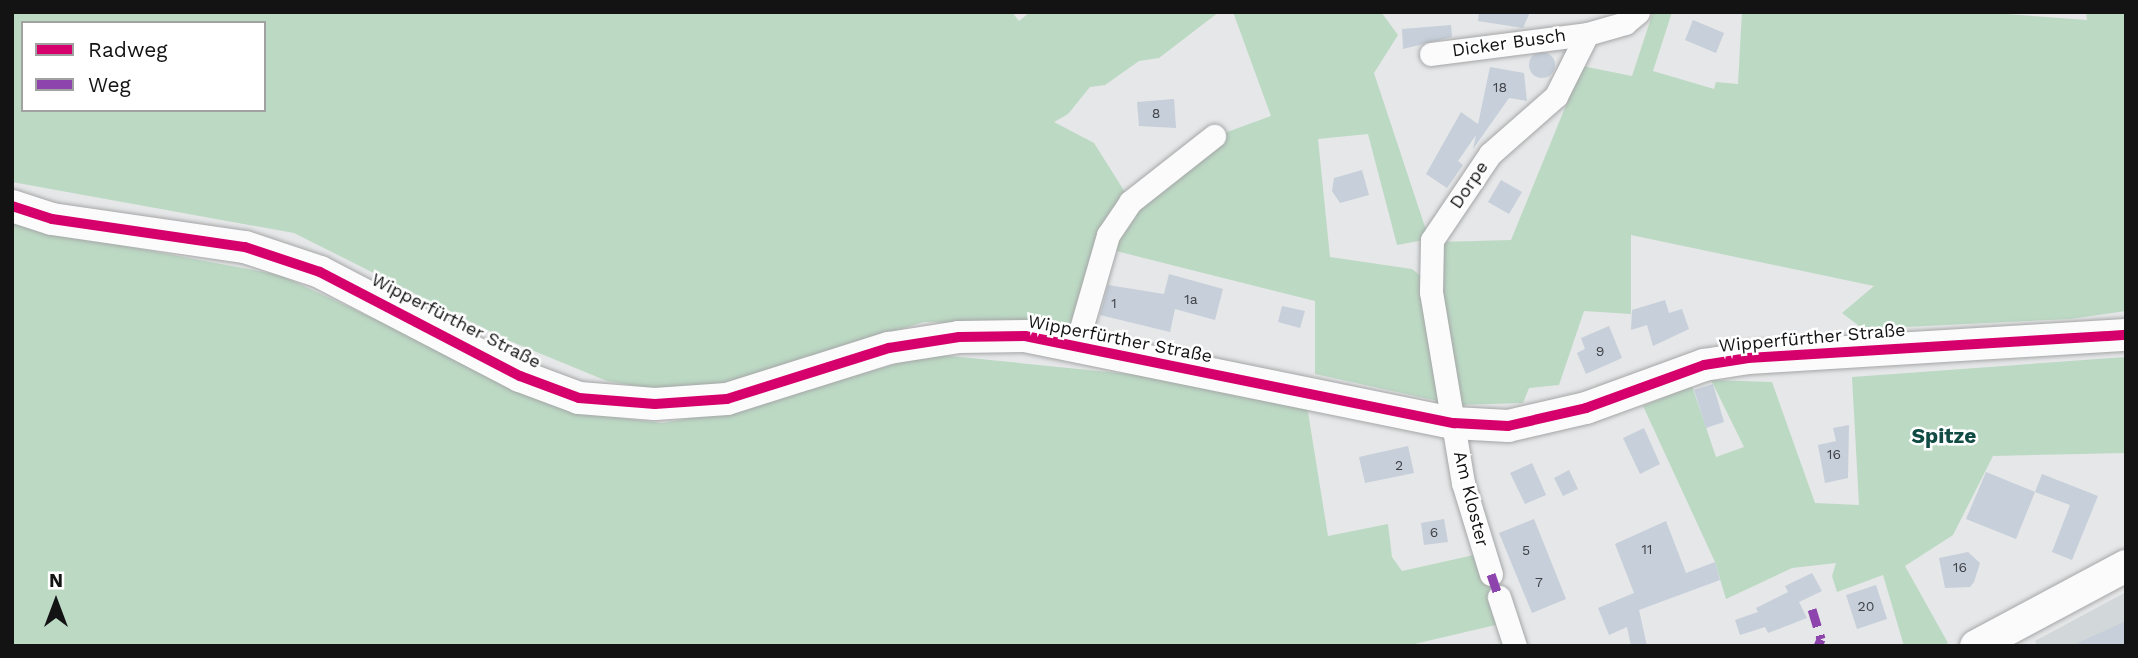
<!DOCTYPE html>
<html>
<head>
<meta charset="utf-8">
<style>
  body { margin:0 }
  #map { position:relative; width:2138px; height:658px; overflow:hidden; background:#e6e7e8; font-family:"Work Sans",sans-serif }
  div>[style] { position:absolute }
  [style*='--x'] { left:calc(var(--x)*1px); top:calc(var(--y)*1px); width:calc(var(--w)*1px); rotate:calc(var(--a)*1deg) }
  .built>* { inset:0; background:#d2d7da }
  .green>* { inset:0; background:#bcd9c4 }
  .building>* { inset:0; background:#c6cfda }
  .round { border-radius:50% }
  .roads { filter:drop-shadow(0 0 2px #a5a6a7) drop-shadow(0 0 2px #a5a6a7) }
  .street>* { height:23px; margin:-11.5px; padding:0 11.5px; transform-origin:11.5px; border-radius:11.5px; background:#fbfbfc }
  .secondary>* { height:32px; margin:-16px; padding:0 16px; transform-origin:16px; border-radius:16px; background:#fbfbfc }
  .quiet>* { height:9px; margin-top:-4.5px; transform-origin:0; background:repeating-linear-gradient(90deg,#8e44ad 0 18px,transparent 0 27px) }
  .cycleway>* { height:10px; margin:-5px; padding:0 5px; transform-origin:5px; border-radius:5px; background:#d6006c }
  span { translate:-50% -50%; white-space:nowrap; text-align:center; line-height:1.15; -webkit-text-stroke:5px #fff; paint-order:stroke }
  .number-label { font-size:14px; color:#404246 }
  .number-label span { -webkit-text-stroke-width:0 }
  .street-label { font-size:18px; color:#131314 }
  .quarter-label { font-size:21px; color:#104b44; font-weight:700 }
  .frame { position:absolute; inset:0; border:14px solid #131314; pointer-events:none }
  .legend { position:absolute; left:21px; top:21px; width:245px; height:91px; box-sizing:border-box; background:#fff; border:2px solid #a1a1a1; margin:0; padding:9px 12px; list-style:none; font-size:21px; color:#131314 }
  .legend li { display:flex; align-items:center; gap:14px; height:35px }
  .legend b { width:35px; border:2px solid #a1a1a1 }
  .north { position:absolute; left:21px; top:567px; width:70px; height:70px; -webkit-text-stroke:5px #fff; paint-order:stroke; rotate:0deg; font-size:19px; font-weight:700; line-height:28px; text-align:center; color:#131314 }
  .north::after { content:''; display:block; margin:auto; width:24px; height:32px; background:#131314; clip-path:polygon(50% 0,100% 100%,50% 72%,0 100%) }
</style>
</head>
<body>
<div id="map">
  <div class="built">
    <div style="clip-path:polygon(2126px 592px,2126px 646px,2037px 646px,2035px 641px)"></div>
  </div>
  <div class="green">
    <div style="clip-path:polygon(evenodd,12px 12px,1012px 12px,1019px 21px,1030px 12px,1219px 12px,1159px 58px,1139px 61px,1105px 85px,1090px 87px,1068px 114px,1054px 122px,1094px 143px,1130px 200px,1075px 326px,924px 322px,725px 383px,658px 390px,607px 381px,505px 339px,294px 233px,12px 182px,12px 12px,23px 23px,264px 23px,264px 110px,23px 110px,23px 23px)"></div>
    <div style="clip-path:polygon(1233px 12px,1381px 12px,1398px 35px,1374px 73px,1429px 239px,1397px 245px,1368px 134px,1318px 139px,1330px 257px,1412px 269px,1422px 277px,1447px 403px,1315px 374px,1315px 301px,1104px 248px,1132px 206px,1227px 132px,1271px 116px)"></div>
    <div style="clip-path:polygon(1653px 12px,1672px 12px,1653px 71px,1714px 89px,1716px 82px,1738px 84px,1742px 12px,1992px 13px,2087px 20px,2086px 12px,2126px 12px,2126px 311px,2070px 319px,1863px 329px,1842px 313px,1874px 286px,1631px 235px,1631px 314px,1584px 311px,1559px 385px,1529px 388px,1523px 403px,1457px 405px,1435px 295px,1438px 242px,1511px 240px,1582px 66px,1632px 76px)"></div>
    <div style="clip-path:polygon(12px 220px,44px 231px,280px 275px,577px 413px,662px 423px,737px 410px,930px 354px,1208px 382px,1307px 406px,1328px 536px,1388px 524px,1392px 557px,1402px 571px,1483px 553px,1504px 623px,1406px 646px,12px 646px)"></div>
    <div style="clip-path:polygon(2126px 357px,2126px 453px,1993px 456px,1953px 535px,1905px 566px,1948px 643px,1942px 646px,1904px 646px,1883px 575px,1837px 592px,1832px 576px,1836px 563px,1792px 568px,1726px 599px,1715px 562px,1643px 406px,1692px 386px,1716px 457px,1744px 447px,1711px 380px,1772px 382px,1815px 503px,1859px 505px,1852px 377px)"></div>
  </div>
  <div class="building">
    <div style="clip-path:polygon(1479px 12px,1530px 12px,1523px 28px,1478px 21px)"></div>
    <div style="clip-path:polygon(1693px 20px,1724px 33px,1716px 53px,1685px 40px)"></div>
    <div style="clip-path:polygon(1451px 25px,1452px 37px,1403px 49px,1402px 29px)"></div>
    <div class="round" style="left:1529px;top:52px;width:26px;height:26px"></div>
    <div style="clip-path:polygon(1490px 67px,1524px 73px,1527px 101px,1509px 98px,1473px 149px,1476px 135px,1458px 161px,1463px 165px,1447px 188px,1426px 174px,1461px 112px,1478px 124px)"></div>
    <div style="clip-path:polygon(1174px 99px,1176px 128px,1139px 126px,1137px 102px)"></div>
    <div style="clip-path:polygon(1362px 170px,1369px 195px,1340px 203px,1332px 191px,1334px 178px)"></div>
    <div style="clip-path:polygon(1501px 180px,1522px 192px,1509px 214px,1488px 202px)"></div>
    <div style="clip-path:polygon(1169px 274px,1223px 289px,1215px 320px,1175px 309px,1170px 332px,1100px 315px,1108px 285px,1164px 294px)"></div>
    <div style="clip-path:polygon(1665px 300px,1669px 313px,1682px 309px,1689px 329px,1653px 346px,1647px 325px,1631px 330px,1632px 310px)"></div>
    <div style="clip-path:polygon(1282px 306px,1305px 311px,1300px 328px,1278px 322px)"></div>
    <div style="clip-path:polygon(1609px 326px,1622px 358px,1586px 374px,1577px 353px,1585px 349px,1581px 338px)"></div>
    <div style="clip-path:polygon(1713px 384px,1724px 422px,1706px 428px,1694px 390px)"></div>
    <div style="clip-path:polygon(1849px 425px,1848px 478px,1825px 483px,1818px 445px,1836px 441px,1833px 428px)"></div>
    <div style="clip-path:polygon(1644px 428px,1660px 464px,1640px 474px,1623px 438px)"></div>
    <div style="clip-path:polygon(1408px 446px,1414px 473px,1365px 483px,1359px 457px)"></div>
    <div style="clip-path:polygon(1532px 463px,1546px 495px,1525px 504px,1510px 473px)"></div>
    <div style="clip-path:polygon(1569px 470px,1578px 489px,1563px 496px,1554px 478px)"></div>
    <div style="clip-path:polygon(1986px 472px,2035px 492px,2016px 539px,1966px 519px)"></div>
    <div style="clip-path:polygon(2042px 474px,2098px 496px,2072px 560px,2052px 552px,2070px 505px,2035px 492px)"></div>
    <div style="clip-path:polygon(1444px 519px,1448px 542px,1424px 545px,1421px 523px)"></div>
    <div style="clip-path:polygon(1534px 519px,1566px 599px,1532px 613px,1499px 533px)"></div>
    <div style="clip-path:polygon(1666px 521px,1686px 573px,1715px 562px,1720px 580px,1639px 610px,1647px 646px,1631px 646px,1627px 627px,1609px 635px,1598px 608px,1634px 593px,1615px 544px)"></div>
    <div style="clip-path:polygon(1968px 552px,1980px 563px,1974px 582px,1970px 587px,1945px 588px,1939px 558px)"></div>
    <div style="clip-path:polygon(1812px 573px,1822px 591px,1799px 602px,1807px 618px,1768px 633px,1765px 627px,1740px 635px,1735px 620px,1758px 612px,1756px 608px,1788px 592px,1785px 586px)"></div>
    <div style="clip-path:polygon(1876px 585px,1887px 619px,1857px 629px,1846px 595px)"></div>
    <div style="clip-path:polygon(2126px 621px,2126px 646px,2071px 646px)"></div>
  </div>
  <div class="roads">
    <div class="street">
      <div style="--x:1431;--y:54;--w:157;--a:-7.3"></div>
      <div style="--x:1076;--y:346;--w:116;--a:-73.9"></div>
      <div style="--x:1108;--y:235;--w:40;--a:-56"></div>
      <div style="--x:1130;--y:202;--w:107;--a:-38.2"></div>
      <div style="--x:1491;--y:574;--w:95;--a:-107.1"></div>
      <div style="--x:1463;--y:483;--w:194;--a:-99.5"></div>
      <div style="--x:1431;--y:292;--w:52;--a:-88.9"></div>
      <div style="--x:1432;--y:240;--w:104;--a:-56"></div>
      <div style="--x:1490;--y:154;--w:88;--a:-41.3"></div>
      <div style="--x:1556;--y:96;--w:69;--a:-63.4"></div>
      <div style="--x:1587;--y:34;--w:40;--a:-16"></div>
      <div style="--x:1625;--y:23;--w:17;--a:-40"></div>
      <div style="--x:1499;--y:597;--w:52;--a:71.9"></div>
    </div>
    <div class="secondary">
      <div style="--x:12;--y:206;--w:42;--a:18"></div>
      <div style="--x:52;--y:219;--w:195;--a:8.3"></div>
      <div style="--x:245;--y:247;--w:79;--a:18.4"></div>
      <div style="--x:320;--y:272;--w:225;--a:27.5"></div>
      <div style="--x:520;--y:376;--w:63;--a:20.4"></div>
      <div style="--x:579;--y:398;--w:76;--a:4.5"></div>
      <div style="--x:655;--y:404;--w:72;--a:-4"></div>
      <div style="--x:727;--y:399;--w:170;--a:-17.5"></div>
      <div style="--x:889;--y:348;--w:71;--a:-8.9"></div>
      <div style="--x:959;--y:337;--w:66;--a:-0.9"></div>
      <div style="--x:1025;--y:336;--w:438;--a:11.5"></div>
      <div style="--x:1454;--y:423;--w:54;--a:3.2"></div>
      <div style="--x:1508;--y:426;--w:80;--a:-13"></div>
      <div style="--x:1586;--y:408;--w:126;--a:-20"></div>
      <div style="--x:1704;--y:365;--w:45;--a:-9"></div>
      <div style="--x:1748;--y:358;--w:379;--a:-3.5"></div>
      <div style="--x:1976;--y:646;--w:170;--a:-28.1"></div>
    </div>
  </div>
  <div class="quiet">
    <div style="--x:1491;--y:574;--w:24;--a:71"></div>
    <div style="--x:1812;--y:609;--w:31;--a:73"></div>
    <div style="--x:1821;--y:639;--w:8;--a:113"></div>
  </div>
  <div class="cycleway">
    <div style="--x:12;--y:206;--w:42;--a:18"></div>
    <div style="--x:52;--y:219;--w:195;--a:8.3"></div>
    <div style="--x:245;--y:247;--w:79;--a:18.4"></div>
    <div style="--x:320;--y:272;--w:225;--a:27.5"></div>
    <div style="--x:520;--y:376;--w:63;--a:20.4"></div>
    <div style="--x:579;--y:398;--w:76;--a:4.5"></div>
    <div style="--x:655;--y:404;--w:72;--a:-4"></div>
    <div style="--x:727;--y:399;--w:170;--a:-17.5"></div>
    <div style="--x:889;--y:348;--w:71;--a:-8.9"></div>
    <div style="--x:959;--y:337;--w:66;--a:-0.9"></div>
    <div style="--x:1025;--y:336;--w:438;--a:11.5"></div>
    <div style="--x:1454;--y:423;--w:54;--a:3.2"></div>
    <div style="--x:1508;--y:426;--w:80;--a:-13"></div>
    <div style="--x:1586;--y:408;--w:126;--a:-20"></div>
    <div style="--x:1704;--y:365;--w:45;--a:-9"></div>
    <div style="--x:1748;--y:358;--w:379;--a:-3.5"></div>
  </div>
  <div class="number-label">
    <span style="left:1500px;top:87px">18</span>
    <span style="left:1156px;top:113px">8</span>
    <span style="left:1191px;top:299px">1a</span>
    <span style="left:1114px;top:303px">1</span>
    <span style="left:1600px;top:351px">9</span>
    <span style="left:1834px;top:454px">16</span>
    <span style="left:1399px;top:465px">2</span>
    <span style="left:1434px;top:532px">6</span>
    <span style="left:1647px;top:549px">11</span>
    <span style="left:1526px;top:550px">5</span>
    <span style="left:1960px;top:567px">16</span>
    <span style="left:1539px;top:582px">7</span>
    <span style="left:1866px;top:606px">20</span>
  </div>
  <div class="street-label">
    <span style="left:1509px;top:43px;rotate:-8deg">Dicker Busch</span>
    <span style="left:1469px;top:185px;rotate:-56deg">Dorpe</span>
    <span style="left:456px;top:321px;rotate:27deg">Wipperfürther Straße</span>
    <span style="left:1812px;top:338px;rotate:-5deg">Wipperfürther Straße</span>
    <span style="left:1120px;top:339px;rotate:11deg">Wipperfürther Straße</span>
    <span style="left:1471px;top:499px;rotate:76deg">Am Kloster</span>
  </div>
  <div class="quarter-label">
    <span style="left:1944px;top:436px">Spitze</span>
  </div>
  <div class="frame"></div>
  <ul class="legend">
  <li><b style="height:9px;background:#d6006c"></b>Radweg</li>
  <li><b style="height:9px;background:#8e44ad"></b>Weg</li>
  </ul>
  <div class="north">N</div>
</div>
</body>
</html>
